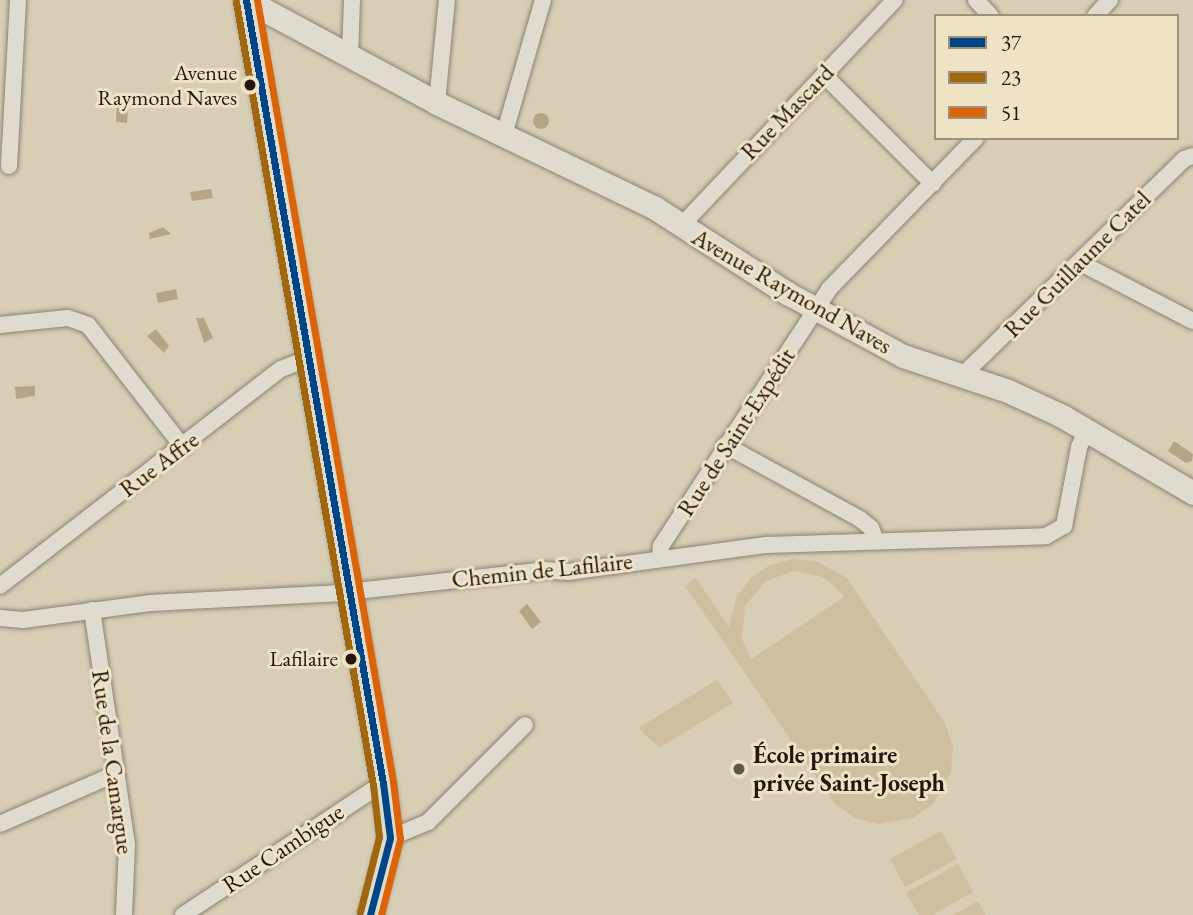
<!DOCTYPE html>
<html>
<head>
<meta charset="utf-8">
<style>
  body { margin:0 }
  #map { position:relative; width:1193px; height:915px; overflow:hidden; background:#d8ceb6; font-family:"EB Garamond",serif }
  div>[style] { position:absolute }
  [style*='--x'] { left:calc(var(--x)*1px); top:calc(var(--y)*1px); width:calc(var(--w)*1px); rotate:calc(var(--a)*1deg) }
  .green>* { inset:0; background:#cebfa0 }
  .water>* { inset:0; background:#b4a587 }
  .round { border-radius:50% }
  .roads { filter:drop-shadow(0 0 2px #8b8375) drop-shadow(0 0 2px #8b8375) }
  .street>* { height:16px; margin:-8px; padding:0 8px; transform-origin:8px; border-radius:8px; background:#e0dbcf }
  .secondary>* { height:23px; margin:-11.5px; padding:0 11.5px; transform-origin:11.5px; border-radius:11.5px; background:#e0dbcf }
  .bus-1>* { height:7px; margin:-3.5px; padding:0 3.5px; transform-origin:3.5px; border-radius:3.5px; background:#004687 }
  .bus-2>* { height:7px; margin:-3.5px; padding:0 3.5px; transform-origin:3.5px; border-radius:3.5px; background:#a0670f }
  .bus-3>* { height:7px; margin:-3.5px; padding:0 3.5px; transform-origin:3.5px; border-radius:3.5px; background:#db6409 }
  .dots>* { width:19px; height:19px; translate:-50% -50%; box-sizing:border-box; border:4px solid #efe3c6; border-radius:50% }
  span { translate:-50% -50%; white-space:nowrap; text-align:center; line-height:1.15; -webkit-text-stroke:6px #efe3c6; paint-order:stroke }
  .bus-label { font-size:22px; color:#27140d }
  .right { translate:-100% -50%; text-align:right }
  .street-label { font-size:24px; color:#27140d }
  .poi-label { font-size:24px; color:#27140d; font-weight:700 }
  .left { translate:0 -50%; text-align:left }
  .legend { position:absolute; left:934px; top:14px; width:245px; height:126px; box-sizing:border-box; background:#efe3c6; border:2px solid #9f907c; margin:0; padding:9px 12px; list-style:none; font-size:21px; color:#27140d }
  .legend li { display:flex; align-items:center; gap:14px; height:35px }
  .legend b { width:35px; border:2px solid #9f907c }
</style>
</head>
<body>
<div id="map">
  <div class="green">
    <div style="clip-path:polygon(evenodd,793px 559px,816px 561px,847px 578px,945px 723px,953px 747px,951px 772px,933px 804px,913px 818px,878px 824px,855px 818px,835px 804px,685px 586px,696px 578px,729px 627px,737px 596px,751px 578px,770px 565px,793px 559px,794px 571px,823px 577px,845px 596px,751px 659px,742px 639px,745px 606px,766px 581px,794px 571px)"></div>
    <div style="clip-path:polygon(717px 680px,733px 703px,659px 748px,638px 728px)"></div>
    <div style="clip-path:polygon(941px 831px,957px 859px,905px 887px,890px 859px)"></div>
    <div style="clip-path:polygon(958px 864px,973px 892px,932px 915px,919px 915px,906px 893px)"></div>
    <div style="clip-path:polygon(978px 901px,985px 915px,953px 915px)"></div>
  </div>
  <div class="water">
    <div style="clip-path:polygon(117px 94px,129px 95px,127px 123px,116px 122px)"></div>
    <div class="round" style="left:533px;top:113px;width:16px;height:16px"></div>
    <div style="clip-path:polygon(211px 189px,213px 198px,192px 201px,190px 192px)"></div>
    <div style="clip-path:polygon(163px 227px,171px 234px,150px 239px,149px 233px)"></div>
    <div style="clip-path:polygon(176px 289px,178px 299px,158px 303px,156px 293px)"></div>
    <div style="clip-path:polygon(196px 318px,204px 318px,213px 338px,204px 343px)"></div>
    <div style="clip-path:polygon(156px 329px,169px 346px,164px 353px,147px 336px)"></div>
    <div style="clip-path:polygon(35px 386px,35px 396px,16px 399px,15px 387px)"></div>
    <div style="clip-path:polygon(1174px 441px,1193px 454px,1192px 461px,1186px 463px,1168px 451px)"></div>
    <div style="clip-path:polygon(527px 604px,541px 622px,532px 629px,519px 611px)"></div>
  </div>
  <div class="roads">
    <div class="street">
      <div style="--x:976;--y:0;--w:22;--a:47"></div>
      <div style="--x:1095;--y:16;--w:22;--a:-47"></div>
      <div style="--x:350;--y:57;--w:57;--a:-88"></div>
      <div style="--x:824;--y:75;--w:154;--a:45"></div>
      <div style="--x:437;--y:103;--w:103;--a:-84.5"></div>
      <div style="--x:504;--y:135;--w:141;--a:-73.9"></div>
      <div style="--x:9;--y:166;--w:166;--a:-86.9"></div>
      <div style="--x:681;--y:226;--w:311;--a:-46.6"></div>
      <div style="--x:1079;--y:262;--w:128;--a:27.4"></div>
      <div style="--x:0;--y:325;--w:68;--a:-5.9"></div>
      <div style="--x:68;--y:318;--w:21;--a:19"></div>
      <div style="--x:88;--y:325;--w:155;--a:52.1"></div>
      <div style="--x:967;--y:379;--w:11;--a:-75"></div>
      <div style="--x:970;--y:368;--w:299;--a:-44.3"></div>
      <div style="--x:1184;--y:159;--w:9;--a:-18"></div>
      <div style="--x:725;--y:445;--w:154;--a:28.7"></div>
      <div style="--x:860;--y:519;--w:14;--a:39"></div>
      <div style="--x:871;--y:528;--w:14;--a:69"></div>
      <div style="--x:660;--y:557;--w:11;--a:-85"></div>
      <div style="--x:661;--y:546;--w:308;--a:-56.8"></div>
      <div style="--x:830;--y:288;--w:209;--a:-45.8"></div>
      <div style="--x:0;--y:586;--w:355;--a:-37.7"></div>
      <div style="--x:281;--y:369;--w:30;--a:-21"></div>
      <div style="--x:92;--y:610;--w:238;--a:81.5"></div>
      <div style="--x:127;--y:845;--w:70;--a:92.5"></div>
      <div style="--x:0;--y:618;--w:23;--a:5"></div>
      <div style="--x:23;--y:620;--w:128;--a:-7.6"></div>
      <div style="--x:150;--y:603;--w:188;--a:-3"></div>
      <div style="--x:338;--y:593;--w:208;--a:-6.3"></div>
      <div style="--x:545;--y:570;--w:23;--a:5"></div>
      <div style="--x:568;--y:572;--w:200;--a:-7.8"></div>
      <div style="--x:766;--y:545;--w:280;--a:-1.8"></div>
      <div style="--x:1046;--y:536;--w:21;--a:-29"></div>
      <div style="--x:1064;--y:526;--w:80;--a:-79.2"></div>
      <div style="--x:1079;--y:447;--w:21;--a:-65"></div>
      <div style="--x:0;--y:824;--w:125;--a:-23.5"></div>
      <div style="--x:390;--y:838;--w:41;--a:-22.8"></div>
      <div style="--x:428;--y:822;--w:137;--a:-45"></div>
      <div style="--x:183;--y:915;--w:240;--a:-33.4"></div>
    </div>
    <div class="secondary">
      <div style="--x:246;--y:0;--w:217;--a:28.3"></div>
      <div style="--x:437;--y:103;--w:242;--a:25.7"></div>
      <div style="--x:655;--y:208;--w:157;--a:32.8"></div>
      <div style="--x:787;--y:293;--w:132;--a:28.5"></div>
      <div style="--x:903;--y:356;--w:111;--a:18.4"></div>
      <div style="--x:1008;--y:391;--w:60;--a:24.8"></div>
      <div style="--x:1062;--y:416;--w:152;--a:30.4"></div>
      <div style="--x:246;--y:0;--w:795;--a:80.08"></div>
      <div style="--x:383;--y:783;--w:55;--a:82.7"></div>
      <div style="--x:390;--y:838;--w:80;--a:104.6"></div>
    </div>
  </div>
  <div class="bus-1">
    <div style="--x:246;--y:0;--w:795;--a:80.08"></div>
    <div style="--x:383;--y:783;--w:55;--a:82.7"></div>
    <div style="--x:390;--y:838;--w:80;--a:104.6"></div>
  </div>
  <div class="bus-2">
    <div style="--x:236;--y:2;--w:795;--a:80.08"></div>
    <div style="--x:373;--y:785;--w:52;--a:83.4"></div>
    <div style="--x:379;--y:837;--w:77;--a:104.2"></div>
  </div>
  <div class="bus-3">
    <div style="--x:257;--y:0;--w:794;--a:80.13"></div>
    <div style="--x:393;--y:782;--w:57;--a:83"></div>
    <div style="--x:400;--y:839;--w:78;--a:104"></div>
  </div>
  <div class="dots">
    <div style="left:250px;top:85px;background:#27140d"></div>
    <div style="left:351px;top:659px;background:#27140d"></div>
    <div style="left:739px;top:769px;background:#655548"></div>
  </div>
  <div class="bus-label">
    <span class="right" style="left:237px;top:85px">Avenue<br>Raymond Naves</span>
    <span class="right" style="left:338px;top:659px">Lafilaire</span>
  </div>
  <div class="street-label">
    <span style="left:787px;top:112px;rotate:-46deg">Rue Mascard</span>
    <span style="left:1077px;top:264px;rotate:-45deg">Rue Guillaume Catel</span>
    <span style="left:792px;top:291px;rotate:30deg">Avenue Raymond Naves</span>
    <span style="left:736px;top:432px;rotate:-57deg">Rue de Saint-Expédit</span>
    <span style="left:159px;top:464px;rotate:-37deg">Rue Affre</span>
    <span style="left:542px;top:570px;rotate:-6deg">Chemin de Lafilaire</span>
    <span style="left:113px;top:762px;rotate:82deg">Rue de la Camargue</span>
    <span style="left:283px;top:848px;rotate:-34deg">Rue Cambigue</span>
  </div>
  <div class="poi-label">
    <span class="left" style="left:753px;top:769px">École primaire<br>privée Saint-Joseph</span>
  </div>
  <ul class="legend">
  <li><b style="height:9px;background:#004687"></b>37</li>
  <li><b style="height:9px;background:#a0670f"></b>23</li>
  <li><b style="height:9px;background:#db6409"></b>51</li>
  </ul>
</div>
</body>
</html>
